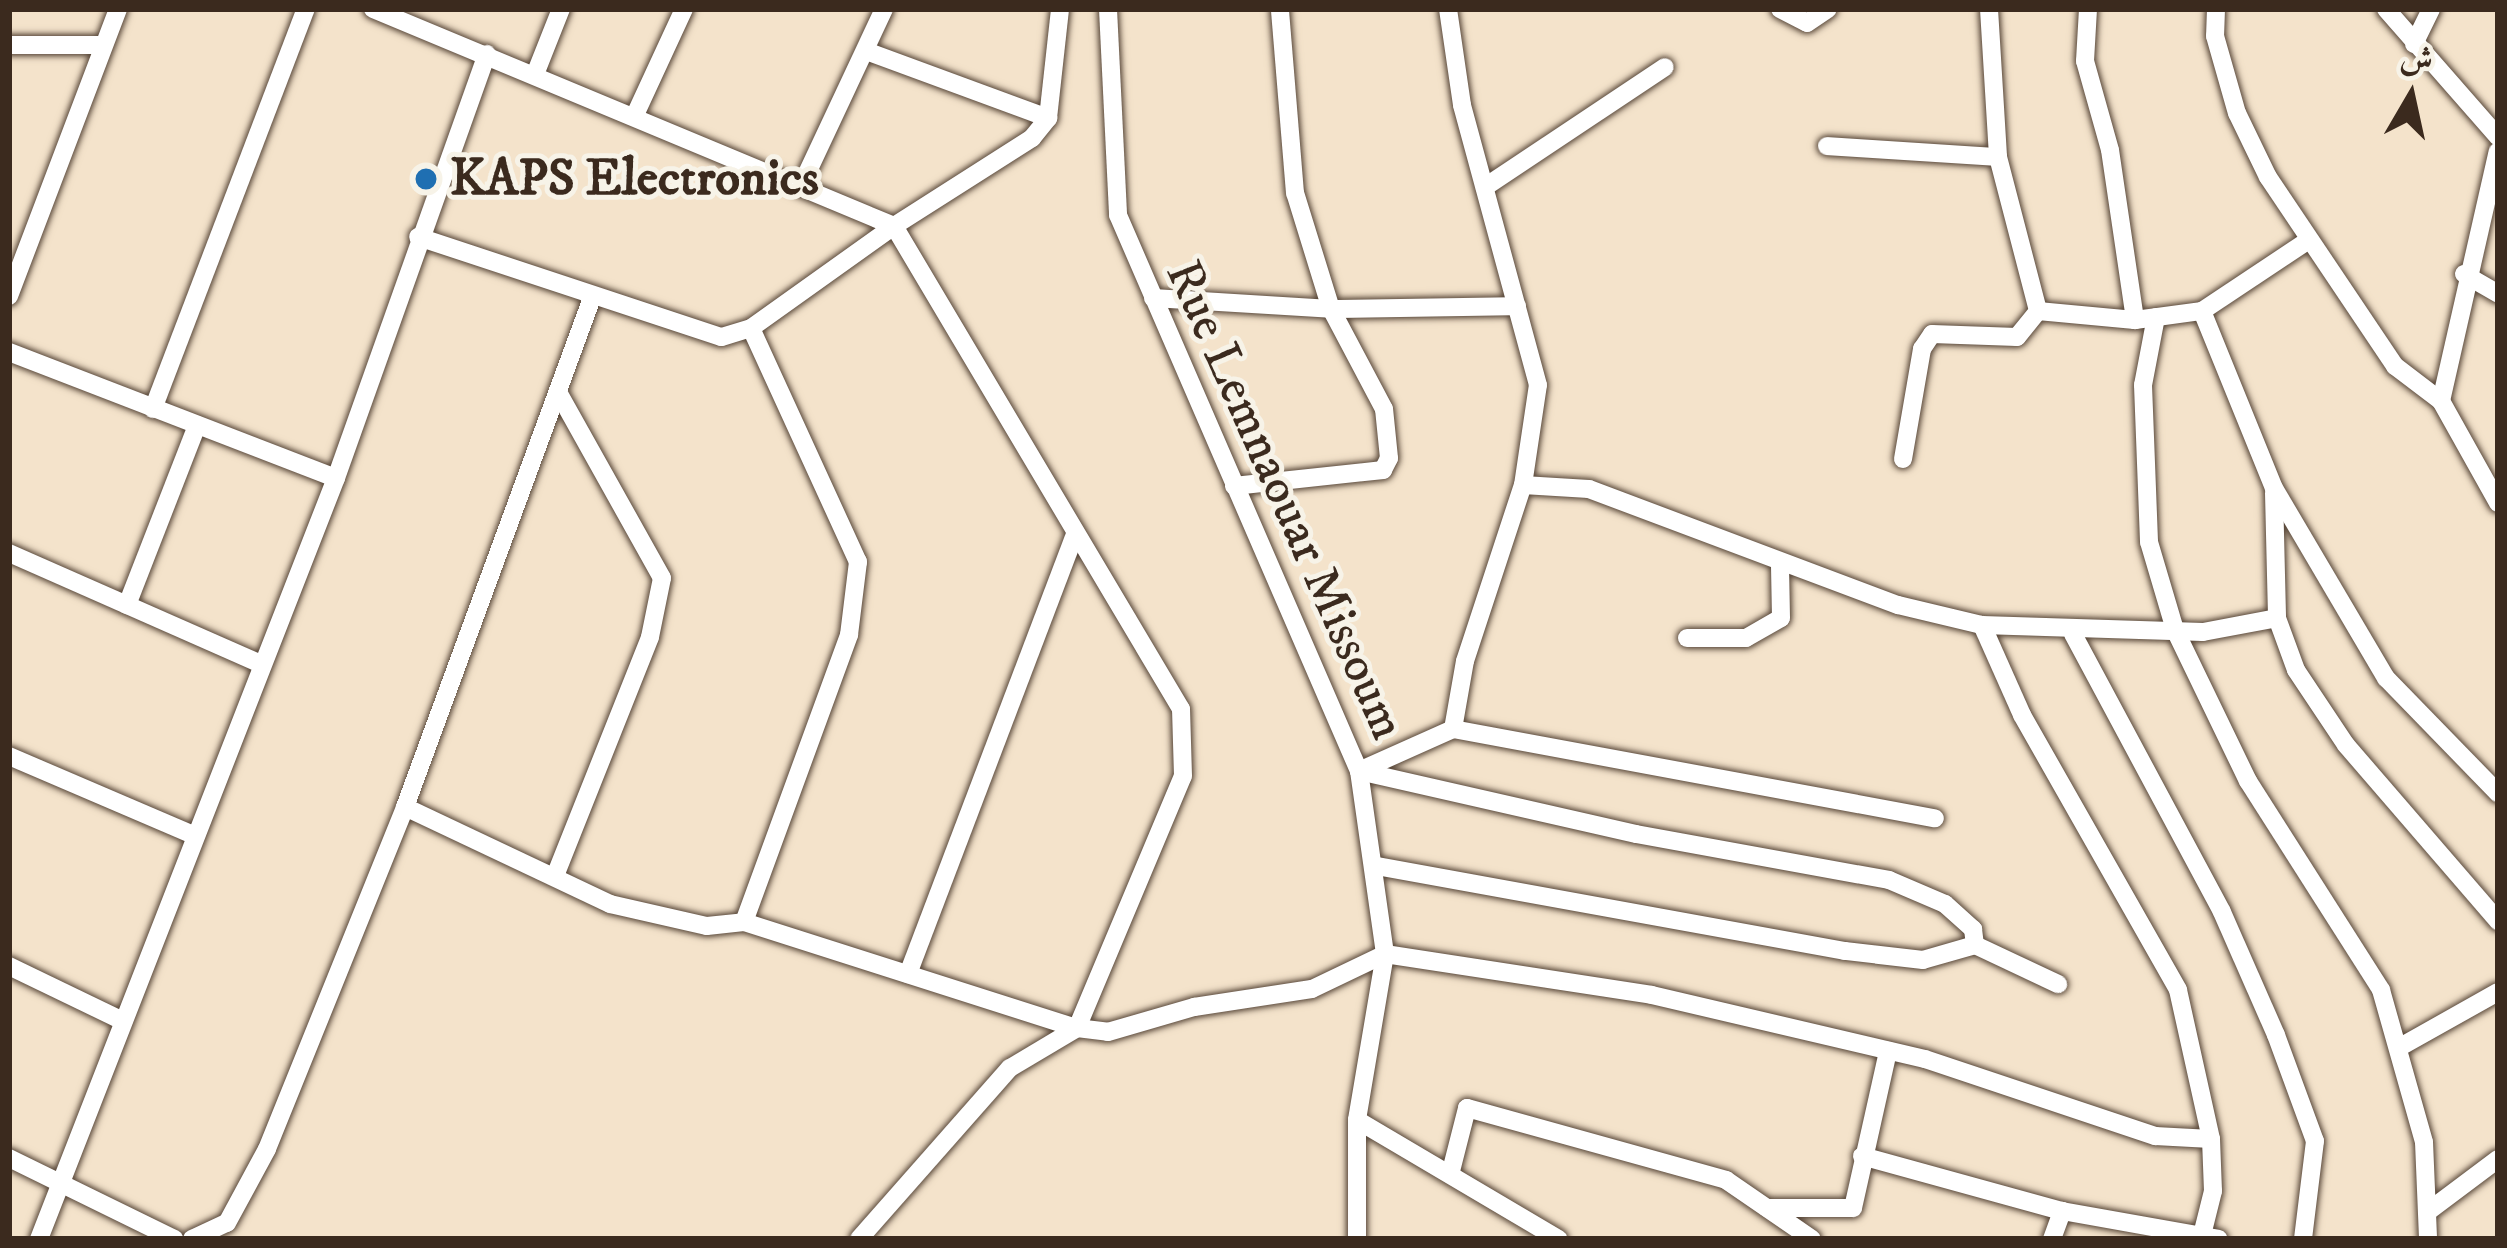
<!DOCTYPE html>
<html>
<head>
<meta charset="utf-8">
<style>
  body { margin:0 }
  #map { position:relative; width:2507px; height:1248px; overflow:hidden; background:#f4e3cb; font-family:"IM FELL DW Pica",Amiri,serif }
  div>[style] { position:absolute }
  [style*='--x'] { left:calc(var(--x)*1px); top:calc(var(--y)*1px); width:calc(var(--w)*1px); rotate:calc(var(--a)*1deg) }
  .roads { filter:drop-shadow(0 0 3px #574638) drop-shadow(0 0 3px #574638) }
  .minor>* { height:18px; margin:-9px; padding:0 9px; transform-origin:9px; border-radius:9px; background:#fff }
  .dots>* { width:33px; height:33px; translate:-50% -50%; box-sizing:border-box; border:6px solid #f7f3e8; border-radius:50% }
  span { translate:-50% -50%; white-space:nowrap; text-align:center; line-height:1.15; -webkit-text-stroke:10px #f7f3e8; paint-order:stroke }
  .poi-label { font-size:51px; color:#3b2a1e; font-weight:700 }
  .left { translate:0 -50%; text-align:left }
  .street-label { font-size:51px; color:#3b2a1e }
  .frame { position:absolute; inset:0; border:12px solid #3b2a1e; pointer-events:none }
  .north { position:absolute; left:2351px; top:36px; width:120px; height:120px; -webkit-text-stroke:9px #f7f3e8; paint-order:stroke; rotate:9deg; font-size:33px; font-weight:700; line-height:48px; text-align:center; color:#3b2a1e }
  .north::after { content:''; display:block; margin:auto; width:42px; height:54px; background:#3b2a1e; clip-path:polygon(50% 0,100% 100%,50% 72%,0 100%) }
</style>
</head>
<body>
<div id="map">
  <div class="roads">
    <div class="minor">
      <div style="--x:373;--y:9;--w:564;--a:22.61"></div>
      <div style="--x:894;--y:226;--w:176;--a:144.5"></div>
      <div style="--x:751;--y:328;--w:31;--a:163"></div>
      <div style="--x:721;--y:337;--w:319;--a:-161.7"></div>
      <div style="--x:1108;--y:9;--w:206;--a:87.2"></div>
      <div style="--x:1118;--y:215;--w:606;--a:66.57"></div>
      <div style="--x:1359;--y:771;--w:185;--a:81.9"></div>
      <div style="--x:1385;--y:954;--w:168;--a:99.6"></div>
      <div style="--x:1357;--y:1120;--w:119;--a:90"></div>
      <div style="--x:1780;--y:9;--w:30;--a:27"></div>
      <div style="--x:1807;--y:23;--w:25;--a:-34"></div>
      <div style="--x:1989;--y:9;--w:148;--a:86.5"></div>
      <div style="--x:1998;--y:157;--w:159;--a:75.4"></div>
      <div style="--x:2088;--y:9;--w:52;--a:93.3"></div>
      <div style="--x:2085;--y:61;--w:92;--a:74.3"></div>
      <div style="--x:2110;--y:150;--w:172;--a:81.6"></div>
      <div style="--x:2216;--y:9;--w:27;--a:92"></div>
      <div style="--x:2215;--y:36;--w:80;--a:74.1"></div>
      <div style="--x:2237;--y:113;--w:71;--a:64.2"></div>
      <div style="--x:2268;--y:177;--w:228;--a:56.1"></div>
      <div style="--x:2395;--y:366;--w:58;--a:37.3"></div>
      <div style="--x:2441;--y:401;--w:117;--a:60.8"></div>
      <div style="--x:2386;--y:9;--w:170;--a:48.8"></div>
      <div style="--x:2414;--y:44;--w:39;--a:-64"></div>
      <div style="--x:9;--y:45;--w:94;--a:0"></div>
      <div style="--x:866;--y:51;--w:194;--a:20.2"></div>
      <div style="--x:536;--y:72;--w:68;--a:-68.4"></div>
      <div style="--x:635;--y:115;--w:117;--a:-65.2"></div>
      <div style="--x:1827;--y:146;--w:171;--a:3.7"></div>
      <div style="--x:802;--y:184;--w:193;--a:-64.9"></div>
      <div style="--x:1485;--y:187;--w:216;--a:-33.7"></div>
      <div style="--x:2464;--y:274;--w:39;--a:30"></div>
      <div style="--x:9;--y:296;--w:307;--a:-69.2"></div>
      <div style="--x:1153;--y:298;--w:178;--a:3.5"></div>
      <div style="--x:1331;--y:309;--w:186;--a:-0.9"></div>
      <div style="--x:2202;--y:311;--w:191;--a:67.9"></div>
      <div style="--x:2274;--y:488;--w:221;--a:59.5"></div>
      <div style="--x:2386;--y:678;--w:161;--a:45.8"></div>
      <div style="--x:2156;--y:317;--w:69;--a:100.8"></div>
      <div style="--x:2143;--y:385;--w:157;--a:87.8"></div>
      <div style="--x:2149;--y:542;--w:92;--a:73.5"></div>
      <div style="--x:2175;--y:630;--w:168;--a:64.2"></div>
      <div style="--x:2248;--y:781;--w:248;--a:57.5"></div>
      <div style="--x:2381;--y:990;--w:158;--a:74.2"></div>
      <div style="--x:2424;--y:1142;--w:97;--a:87.6"></div>
      <div style="--x:9;--y:352;--w:350;--a:21.1"></div>
      <div style="--x:2441;--y:401;--w:256;--a:-77.2"></div>
      <div style="--x:153;--y:409;--w:428;--a:-69.1"></div>
      <div style="--x:1903;--y:459;--w:112;--a:-80.2"></div>
      <div style="--x:1922;--y:349;--w:18;--a:-56"></div>
      <div style="--x:1932;--y:334;--w:85;--a:2"></div>
      <div style="--x:2017;--y:337;--w:33;--a:-51"></div>
      <div style="--x:2038;--y:311;--w:97;--a:5.3"></div>
      <div style="--x:2135;--y:320;--w:68;--a:-7.7"></div>
      <div style="--x:2202;--y:311;--w:125;--a:-33.6"></div>
      <div style="--x:1523;--y:485;--w:66;--a:3.5"></div>
      <div style="--x:1589;--y:489;--w:330;--a:20.6"></div>
      <div style="--x:1898;--y:605;--w:86;--a:13.4"></div>
      <div style="--x:1982;--y:625;--w:221;--a:1.8"></div>
      <div style="--x:2203;--y:632;--w:75;--a:-10.7"></div>
      <div style="--x:1234;--y:486;--w:150;--a:-6.1"></div>
      <div style="--x:1383;--y:470;--w:13;--a:-63"></div>
      <div style="--x:1389;--y:458;--w:49;--a:-95.8"></div>
      <div style="--x:1384;--y:409;--w:113;--a:-117.9"></div>
      <div style="--x:1331;--y:309;--w:121;--a:-107.2"></div>
      <div style="--x:1295;--y:193;--w:185;--a:-94.7"></div>
      <div style="--x:2274;--y:493;--w:125;--a:88.6"></div>
      <div style="--x:2277;--y:618;--w:55;--a:69.9"></div>
      <div style="--x:2296;--y:670;--w:90;--a:56.3"></div>
      <div style="--x:2346;--y:745;--w:233;--a:49.2"></div>
      <div style="--x:9;--y:553;--w:275;--a:23.8"></div>
      <div style="--x:127;--y:605;--w:193;--a:-68.7"></div>
      <div style="--x:1982;--y:625;--w:98;--a:66"></div>
      <div style="--x:2022;--y:715;--w:316;--a:60.4"></div>
      <div style="--x:2178;--y:990;--w:153;--a:77.5"></div>
      <div style="--x:2211;--y:1139;--w:52;--a:87.8"></div>
      <div style="--x:2213;--y:1191;--w:49;--a:104"></div>
      <div style="--x:2073;--y:634;--w:315;--a:61.8"></div>
      <div style="--x:2222;--y:912;--w:134;--a:66.3"></div>
      <div style="--x:2276;--y:1035;--w:113;--a:69.8"></div>
      <div style="--x:2315;--y:1141;--w:99;--a:97"></div>
      <div style="--x:1687;--y:638;--w:59;--a:0"></div>
      <div style="--x:1746;--y:638;--w:40;--a:-29.7"></div>
      <div style="--x:1781;--y:618;--w:54;--a:-91.1"></div>
      <div style="--x:1453;--y:729;--w:490;--a:10.5"></div>
      <div style="--x:9;--y:756;--w:203;--a:23.2"></div>
      <div style="--x:1359;--y:771;--w:284;--a:12.8"></div>
      <div style="--x:1636;--y:834;--w:257;--a:10.3"></div>
      <div style="--x:1889;--y:880;--w:61;--a:23.2"></div>
      <div style="--x:1945;--y:904;--w:38;--a:42"></div>
      <div style="--x:1973;--y:929;--w:16;--a:83"></div>
      <div style="--x:1975;--y:945;--w:54;--a:163.9"></div>
      <div style="--x:1923;--y:960;--w:79;--a:-173.4"></div>
      <div style="--x:1845;--y:951;--w:478;--a:-169.7"></div>
      <div style="--x:1359;--y:771;--w:103;--a:-24.1"></div>
      <div style="--x:1453;--y:729;--w:69;--a:-80"></div>
      <div style="--x:1465;--y:661;--w:185;--a:-71.8"></div>
      <div style="--x:1523;--y:485;--w:101;--a:-81.5"></div>
      <div style="--x:1538;--y:385;--w:290;--a:-105.2"></div>
      <div style="--x:1462;--y:105;--w:97;--a:-98.3"></div>
      <div style="--x:405;--y:807;--w:227;--a:25.3"></div>
      <div style="--x:610;--y:904;--w:99;--a:12.8"></div>
      <div style="--x:707;--y:926;--w:37;--a:-6"></div>
      <div style="--x:744;--y:922;--w:349;--a:17.7"></div>
      <div style="--x:1077;--y:1028;--w:31;--a:7"></div>
      <div style="--x:1108;--y:1032;--w:90;--a:-16.2"></div>
      <div style="--x:1194;--y:1007;--w:119;--a:-8.7"></div>
      <div style="--x:1312;--y:989;--w:81;--a:-25.6"></div>
      <div style="--x:1385;--y:954;--w:270;--a:8.7"></div>
      <div style="--x:1652;--y:995;--w:280;--a:13.2"></div>
      <div style="--x:1925;--y:1059;--w:243;--a:18.5"></div>
      <div style="--x:2155;--y:1136;--w:56;--a:3.1"></div>
      <div style="--x:555;--y:876;--w:257;--a:-68.3"></div>
      <div style="--x:650;--y:637;--w:60;--a:-78.5"></div>
      <div style="--x:662;--y:578;--w:211;--a:-119.2"></div>
      <div style="--x:744;--y:922;--w:306;--a:-69.9"></div>
      <div style="--x:849;--y:635;--w:74;--a:-83"></div>
      <div style="--x:858;--y:562;--w:257;--a:-114.6"></div>
      <div style="--x:1975;--y:945;--w:92;--a:25.2"></div>
      <div style="--x:9;--y:966;--w:127;--a:25.8"></div>
      <div style="--x:908;--y:974;--w:471;--a:-69.2"></div>
      <div style="--x:2400;--y:1047;--w:112;--a:-29.3"></div>
      <div style="--x:1357;--y:1120;--w:234;--a:30.6"></div>
      <div style="--x:1862;--y:1156;--w:207;--a:15.4"></div>
      <div style="--x:2062;--y:1211;--w:159;--a:10.1"></div>
      <div style="--x:9;--y:1158;--w:184;--a:26.1"></div>
      <div style="--x:1451;--y:1171;--w:65;--a:-75.7"></div>
      <div style="--x:1467;--y:1108;--w:269;--a:15.5"></div>
      <div style="--x:1726;--y:1180;--w:104;--a:34.5"></div>
      <div style="--x:1767;--y:1208;--w:86;--a:0"></div>
      <div style="--x:1853;--y:1208;--w:161;--a:-77.4"></div>
      <div style="--x:2430;--y:1210;--w:85;--a:-36.9"></div>
      <div style="--x:39;--y:1239;--w:817;--a:-68.68"></div>
      <div style="--x:336;--y:478;--w:450;--a:-70.4"></div>
      <div style="--x:192;--y:1239;--w:38;--a:-25"></div>
      <div style="--x:227;--y:1223;--w:84;--a:-61.6"></div>
      <div style="--x:267;--y:1149;--w:369;--a:-68"></div>
      <div style="--x:405;--y:807;--w:542;--a:-69.83"></div>
      <div style="--x:859;--y:1239;--w:228;--a:-48.6"></div>
      <div style="--x:1010;--y:1068;--w:78;--a:-30.8"></div>
      <div style="--x:1077;--y:1028;--w:273;--a:-67.2"></div>
      <div style="--x:1183;--y:776;--w:67;--a:-91.7"></div>
      <div style="--x:1181;--y:709;--w:562;--a:-120.72"></div>
      <div style="--x:894;--y:226;--w:164;--a:-32.5"></div>
      <div style="--x:1032;--y:138;--w:26;--a:-51"></div>
      <div style="--x:1048;--y:118;--w:110;--a:-83.7"></div>
      <div style="--x:2052;--y:1239;--w:30;--a:-70"></div>
    </div>
  </div>
  <div class="dots">
    <div style="left:426px;top:179px;background:#1f6fb2"></div>
  </div>
  <div class="poi-label">
    <span class="left" style="left:450px;top:179px">KAPS Electronics</span>
  </div>
  <div class="street-label">
    <span style="left:1285px;top:500px;rotate:66deg">Rue Lemnaouar Missoum</span>
  </div>
  <div class="frame"></div>
  <div class="north">ش</div>
</div>
</body>
</html>
